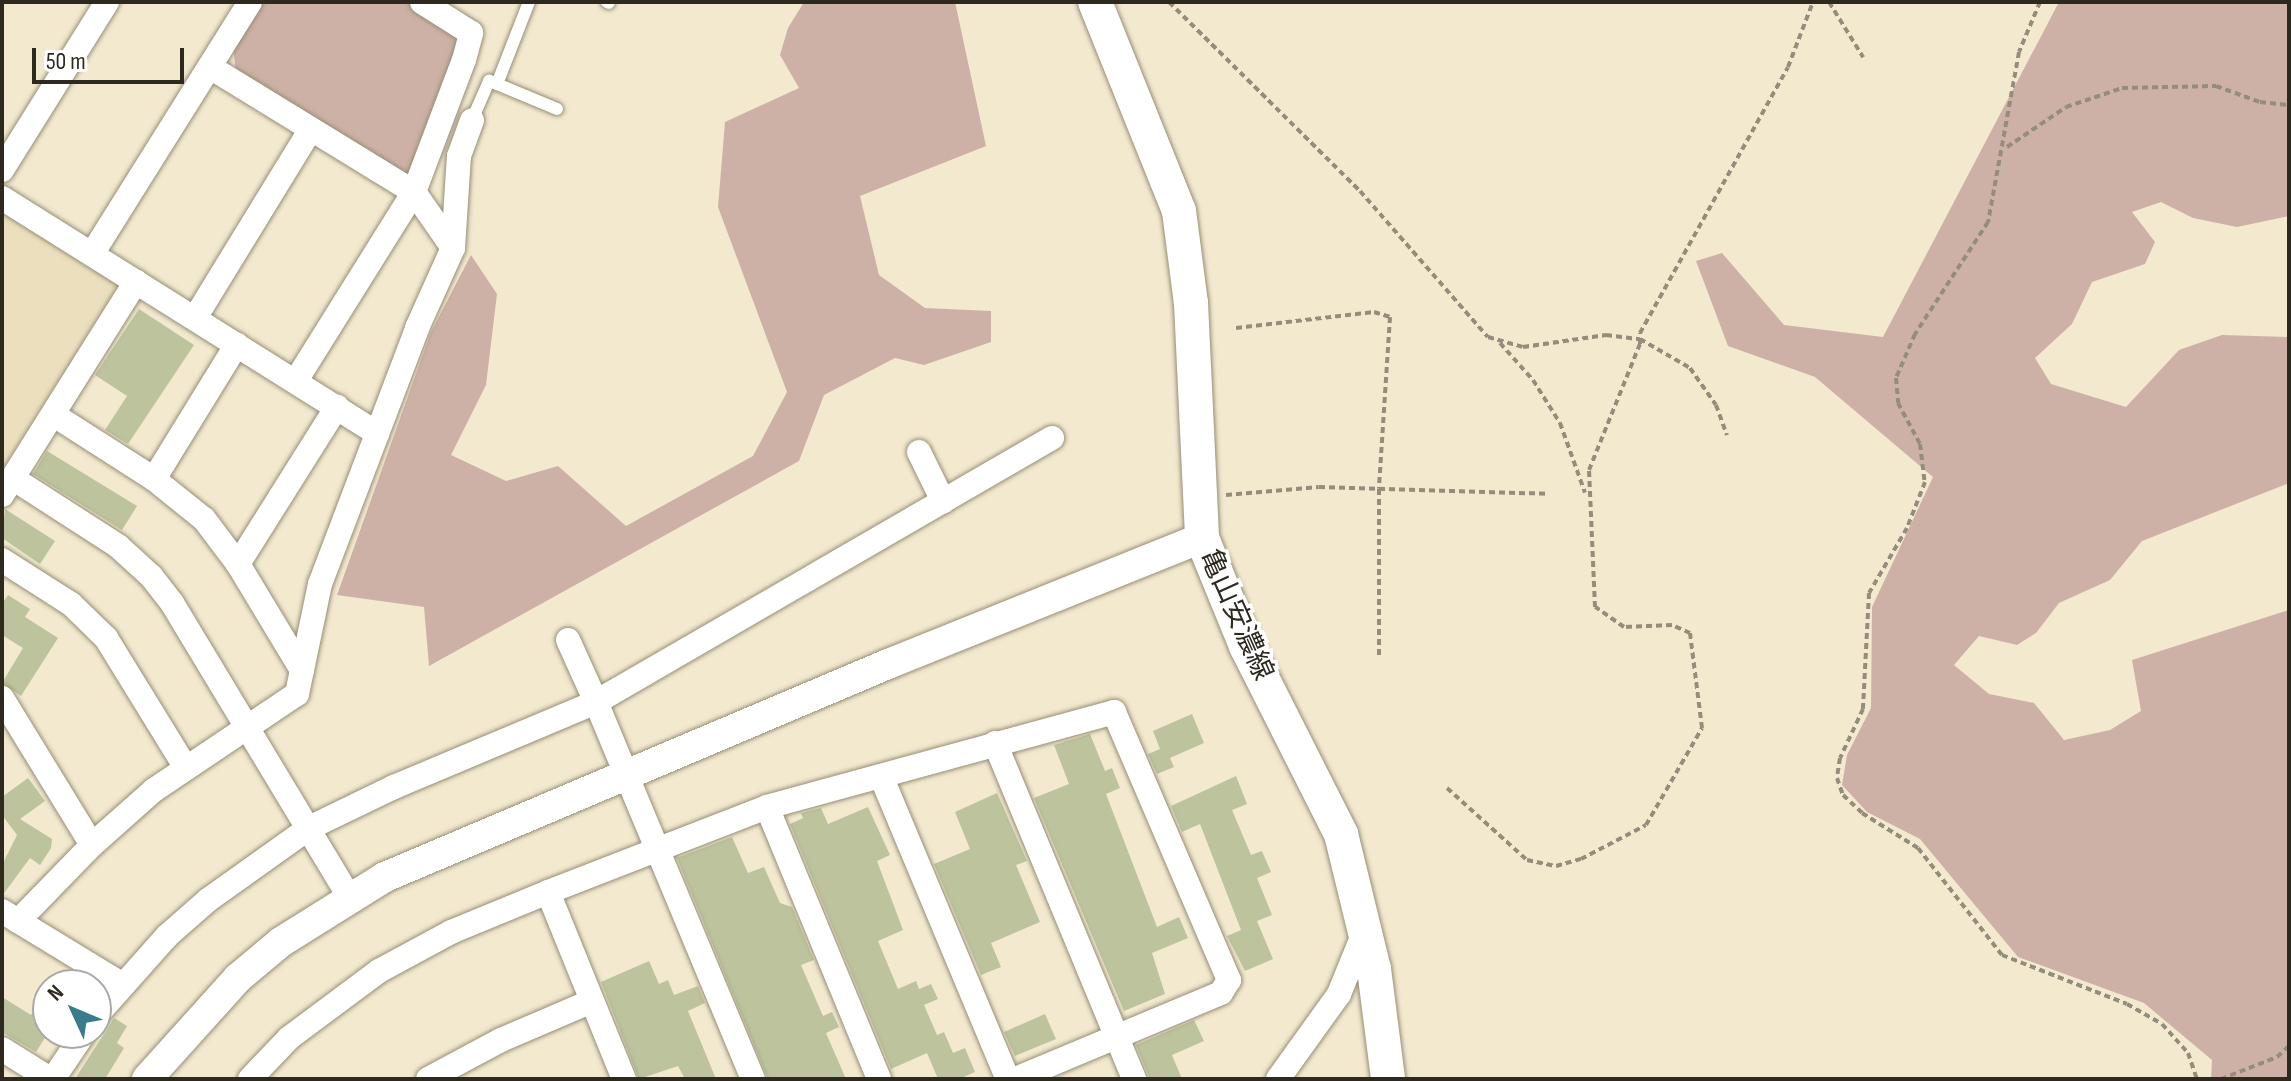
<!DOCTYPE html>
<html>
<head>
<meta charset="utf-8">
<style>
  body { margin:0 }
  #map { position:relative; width:2291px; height:1081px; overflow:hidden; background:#f2e9cf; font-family:"Sofia Sans Condensed","Noto Sans JP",sans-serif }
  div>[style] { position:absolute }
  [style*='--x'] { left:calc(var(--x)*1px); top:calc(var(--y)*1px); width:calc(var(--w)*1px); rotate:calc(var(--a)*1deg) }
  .built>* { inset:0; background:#ebdfbe }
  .green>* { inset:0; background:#ceb1a6 }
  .building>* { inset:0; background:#bdc49d }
  .path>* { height:4px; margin-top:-2px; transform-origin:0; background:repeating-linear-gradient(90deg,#948d7b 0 6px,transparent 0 10px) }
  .roads { filter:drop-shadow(0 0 2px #968e76) drop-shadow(0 0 2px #968e76) }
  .service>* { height:12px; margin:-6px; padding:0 6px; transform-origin:6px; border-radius:6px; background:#fff }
  .minor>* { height:24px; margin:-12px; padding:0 12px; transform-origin:12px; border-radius:12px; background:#fff }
  .tertiary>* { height:30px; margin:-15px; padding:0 15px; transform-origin:15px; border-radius:15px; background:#fff }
  .secondary>* { height:34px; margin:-17px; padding:0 17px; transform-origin:17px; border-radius:17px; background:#fff }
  span { translate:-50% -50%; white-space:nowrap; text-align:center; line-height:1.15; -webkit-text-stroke:7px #fff; paint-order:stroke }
  .street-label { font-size:28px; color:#2d291f }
  .frame { position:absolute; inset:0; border:4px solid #2d291f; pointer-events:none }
  .north { position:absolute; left:32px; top:969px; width:80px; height:80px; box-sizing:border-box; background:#fff; border:2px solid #aba9a5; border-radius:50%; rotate:314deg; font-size:22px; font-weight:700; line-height:32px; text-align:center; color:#2d291f }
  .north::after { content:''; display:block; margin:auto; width:28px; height:36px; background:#397d8c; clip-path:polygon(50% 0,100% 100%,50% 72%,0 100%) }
  .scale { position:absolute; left:32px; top:48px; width:152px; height:36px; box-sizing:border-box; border:4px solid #2d291f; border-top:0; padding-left:10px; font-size:24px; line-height:28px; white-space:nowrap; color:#2d291f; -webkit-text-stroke:6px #fff; paint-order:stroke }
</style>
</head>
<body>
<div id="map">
  <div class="built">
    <div style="clip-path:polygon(2px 209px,114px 279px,116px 289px,2px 469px)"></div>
  </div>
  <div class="green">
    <div style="clip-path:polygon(262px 2px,408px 2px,464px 38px,412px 180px,236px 73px,233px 47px)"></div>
    <div style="clip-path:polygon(804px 2px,955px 2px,986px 146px,860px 196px,879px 275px,925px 308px,991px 311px,991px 342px,924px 365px,895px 358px,824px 395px,799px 461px,429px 666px,424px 607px,337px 595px,431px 332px,471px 255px,497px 294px,486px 385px,451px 455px,506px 481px,558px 466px,626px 526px,753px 456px,787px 392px,718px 207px,725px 122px,799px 88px,780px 55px,788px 28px)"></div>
    <div style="clip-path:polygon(2059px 2px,2289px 2px,2289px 216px,2237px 227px,2193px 218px,2161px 202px,2132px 212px,2155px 242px,2145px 264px,2092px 282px,2072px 324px,2035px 358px,2051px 384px,2126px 407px,2179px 350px,2222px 335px,2289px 337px,2289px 483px,2142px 541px,2110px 580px,2059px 603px,2036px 633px,2017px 645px,1979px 636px,1954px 665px,1989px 694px,2034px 703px,2064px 740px,2110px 730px,2141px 711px,2132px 660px,2289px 610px,2289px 1079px,2211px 1079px,2212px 1060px,2144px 1003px,2018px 957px,1920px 839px,1867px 812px,1842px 785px,1847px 755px,1871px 708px,1872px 607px,1933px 477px,1815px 377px,1728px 346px,1696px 261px,1722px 253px,1784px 325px,1883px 337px)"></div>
  </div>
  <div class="building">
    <div style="clip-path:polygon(139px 309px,194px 345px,128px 444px,105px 430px,127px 396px,95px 375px)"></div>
    <div style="clip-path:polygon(47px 451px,137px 506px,122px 530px,33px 474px)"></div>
    <div style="clip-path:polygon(5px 509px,55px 541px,40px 564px,2px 538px)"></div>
    <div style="clip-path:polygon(8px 595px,30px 609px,25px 617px,58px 638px,21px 696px,2px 683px,23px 648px,2px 635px,2px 604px)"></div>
    <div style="clip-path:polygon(1192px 714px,1204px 743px,1170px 758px,1174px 767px,1157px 774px,1148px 754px,1160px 749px,1153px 731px)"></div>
    <div style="clip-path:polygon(1090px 734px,1105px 771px,1112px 768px,1120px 788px,1106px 794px,1157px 927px,1179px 917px,1188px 938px,1152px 953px,1165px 994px,1124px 1011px,1034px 798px,1069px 784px,1054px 745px)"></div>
    <div style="clip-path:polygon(1236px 776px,1247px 804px,1232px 810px,1251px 855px,1262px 851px,1271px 872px,1257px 878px,1272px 915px,1257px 921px,1273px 959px,1245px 971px,1227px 936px,1241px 930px,1200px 824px,1182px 832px,1171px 806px)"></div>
    <div style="clip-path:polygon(28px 778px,45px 801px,20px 819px,52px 839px,51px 848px,40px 865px,30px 858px,2px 896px,2px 865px,17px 835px,2px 815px,2px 797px)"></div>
    <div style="clip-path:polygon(997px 793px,1027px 861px,1016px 865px,1040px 922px,991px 943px,1001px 967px,981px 975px,934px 864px,970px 849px,955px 812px)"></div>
    <div style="clip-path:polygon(868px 807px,890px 855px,877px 861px,903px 930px,878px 941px,898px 989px,916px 981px,919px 989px,931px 984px,938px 999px,924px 1005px,937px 1035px,944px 1032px,953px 1053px,965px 1048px,975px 1072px,959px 1079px,938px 1079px,927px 1053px,891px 1069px,790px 824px,803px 818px,801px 813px,821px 808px,828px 824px)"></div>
    <div style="clip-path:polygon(732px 837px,748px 873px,764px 867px,780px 903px,792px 907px,814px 960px,801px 965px,823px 1016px,832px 1012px,839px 1027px,826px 1033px,846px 1079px,768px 1079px,677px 858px)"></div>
    <div style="clip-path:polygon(649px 961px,659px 984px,668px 980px,674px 995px,698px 986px,705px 1003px,688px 1011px,716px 1079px,685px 1079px,678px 1066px,639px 1079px,601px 982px)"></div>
    <div style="clip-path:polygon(48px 986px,48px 1033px,36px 1052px,2px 1032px,2px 997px,31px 1015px)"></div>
    <div style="clip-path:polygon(1045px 1014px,1056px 1039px,1015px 1056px,1004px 1032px)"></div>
    <div style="clip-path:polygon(114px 1018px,127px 1026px,117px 1043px,124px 1048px,105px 1079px,75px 1079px)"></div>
    <div style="clip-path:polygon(1194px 1020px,1204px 1041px,1172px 1055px,1182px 1079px,1150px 1079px,1136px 1045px)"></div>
  </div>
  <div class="path">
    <div style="--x:1169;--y:2;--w:269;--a:44.7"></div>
    <div style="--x:1360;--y:191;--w:194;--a:48.8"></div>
    <div style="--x:1488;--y:337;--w:36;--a:16"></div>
    <div style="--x:1523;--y:347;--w:84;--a:-8.2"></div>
    <div style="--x:1606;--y:335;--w:34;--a:7"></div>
    <div style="--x:1640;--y:339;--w:58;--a:30.1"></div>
    <div style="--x:1690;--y:368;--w:45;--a:54.9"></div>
    <div style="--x:1716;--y:405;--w:32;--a:70"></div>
    <div style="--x:1829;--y:2;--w:65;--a:58.3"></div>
    <div style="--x:2040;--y:2;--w:54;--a:112.8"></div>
    <div style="--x:2019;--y:52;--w:173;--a:100.3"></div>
    <div style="--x:1988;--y:222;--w:134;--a:123.1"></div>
    <div style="--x:1915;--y:334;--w:48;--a:113.4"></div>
    <div style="--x:1896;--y:378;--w:25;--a:85"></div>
    <div style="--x:1898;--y:403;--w:47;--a:61.8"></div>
    <div style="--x:1920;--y:444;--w:38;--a:83"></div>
    <div style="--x:1925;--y:482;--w:49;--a:111.4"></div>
    <div style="--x:1907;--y:528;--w:75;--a:120.3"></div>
    <div style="--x:1869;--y:593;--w:116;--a:93"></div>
    <div style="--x:1863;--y:709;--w:54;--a:115.1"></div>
    <div style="--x:1840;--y:758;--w:20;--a:99"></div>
    <div style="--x:1837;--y:778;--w:18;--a:71"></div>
    <div style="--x:1843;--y:795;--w:26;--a:43"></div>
    <div style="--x:1862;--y:813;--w:66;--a:32"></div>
    <div style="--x:1918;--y:848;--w:136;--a:51.9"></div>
    <div style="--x:2002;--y:955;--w:134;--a:21.4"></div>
    <div style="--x:2127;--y:1004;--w:40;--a:29.7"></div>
    <div style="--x:2162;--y:1024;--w:39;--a:48"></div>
    <div style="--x:2188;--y:1053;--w:28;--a:71"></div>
    <div style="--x:2007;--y:147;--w:71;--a:-34.1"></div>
    <div style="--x:2066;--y:107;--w:59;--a:-18.7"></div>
    <div style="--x:2122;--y:88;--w:94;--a:-1.2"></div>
    <div style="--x:2216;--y:86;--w:47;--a:20"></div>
    <div style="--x:2260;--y:102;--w:29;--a:6"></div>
    <div style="--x:1236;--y:328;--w:139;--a:-6.6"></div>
    <div style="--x:1374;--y:312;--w:17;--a:17"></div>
    <div style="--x:1390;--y:317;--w:172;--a:93.7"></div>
    <div style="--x:1379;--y:489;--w:169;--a:90"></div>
    <div style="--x:1500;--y:343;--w:50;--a:48.3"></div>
    <div style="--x:1533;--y:380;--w:51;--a:57.9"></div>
    <div style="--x:1560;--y:423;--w:74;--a:70.3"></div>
    <div style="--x:1226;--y:495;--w:93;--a:-4.9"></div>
    <div style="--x:1319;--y:487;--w:230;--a:1.7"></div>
    <div style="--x:1447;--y:788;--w:108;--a:42"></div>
    <div style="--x:1527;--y:860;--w:30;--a:12"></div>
    <div style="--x:1556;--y:866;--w:26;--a:-16"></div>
    <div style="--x:1581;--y:859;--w:73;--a:-27.6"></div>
    <div style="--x:1646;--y:825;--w:112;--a:-60"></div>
    <div style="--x:1702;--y:728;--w:96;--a:-97.2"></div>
    <div style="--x:1690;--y:633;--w:20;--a:-156"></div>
    <div style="--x:1672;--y:625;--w:48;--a:177.6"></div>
    <div style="--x:1624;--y:627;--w:35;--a:-145"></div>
    <div style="--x:1595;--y:607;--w:137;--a:-92.5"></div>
    <div style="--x:1589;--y:470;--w:136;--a:-68"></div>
    <div style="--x:1640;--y:344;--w:11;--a:-90"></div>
    <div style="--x:1640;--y:333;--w:304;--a:-60.9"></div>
    <div style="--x:1788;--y:67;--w:70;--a:-69"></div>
    <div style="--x:2221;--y:1079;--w:60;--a:-21.4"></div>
    <div style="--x:2277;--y:1057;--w:16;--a:-43"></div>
  </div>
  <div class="roads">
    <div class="service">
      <div style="--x:607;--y:2;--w:2;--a:27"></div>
      <div style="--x:497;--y:84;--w:65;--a:22.6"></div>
      <div style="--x:472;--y:120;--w:43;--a:-66.4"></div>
      <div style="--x:489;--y:81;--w:9;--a:21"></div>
      <div style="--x:497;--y:84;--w:88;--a:-68.7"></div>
    </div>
    <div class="minor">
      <div style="--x:210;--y:67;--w:239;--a:31.5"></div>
      <div style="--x:414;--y:192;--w:68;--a:55.1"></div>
      <div style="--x:2;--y:170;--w:198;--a:-58"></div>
      <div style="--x:2;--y:198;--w:443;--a:32.1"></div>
      <div style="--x:92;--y:254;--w:297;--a:-57.9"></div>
      <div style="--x:195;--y:318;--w:220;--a:-58.5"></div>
      <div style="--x:297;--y:379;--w:221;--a:-58"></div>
      <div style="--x:414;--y:192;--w:141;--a:-69.3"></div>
      <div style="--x:464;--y:60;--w:28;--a:-75"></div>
      <div style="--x:471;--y:33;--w:58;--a:-147.7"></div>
      <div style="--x:54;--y:415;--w:119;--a:32.6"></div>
      <div style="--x:154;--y:479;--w:64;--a:38.7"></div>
      <div style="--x:204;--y:519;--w:56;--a:52.9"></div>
      <div style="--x:238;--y:564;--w:124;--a:58.9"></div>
      <div style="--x:919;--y:452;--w:55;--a:63.9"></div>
      <div style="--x:14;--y:479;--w:124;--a:32.8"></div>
      <div style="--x:118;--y:546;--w:45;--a:42.3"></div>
      <div style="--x:151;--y:576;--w:34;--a:52"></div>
      <div style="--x:172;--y:603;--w:342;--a:58.9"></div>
      <div style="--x:154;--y:479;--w:158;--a:-58.4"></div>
      <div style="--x:2;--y:495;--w:252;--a:-57.9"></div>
      <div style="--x:2;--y:560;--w:82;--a:32.5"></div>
      <div style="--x:71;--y:604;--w:49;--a:44.2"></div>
      <div style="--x:106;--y:638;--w:153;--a:58.4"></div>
      <div style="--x:238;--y:564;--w:186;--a:-57.8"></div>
      <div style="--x:568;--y:640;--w:68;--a:65.7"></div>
      <div style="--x:596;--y:702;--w:527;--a:-30.07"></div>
      <div style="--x:2;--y:698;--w:172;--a:58.5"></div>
      <div style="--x:92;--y:845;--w:106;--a:134.2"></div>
      <div style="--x:18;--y:921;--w:19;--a:-148"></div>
      <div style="--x:995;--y:743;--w:364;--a:67.5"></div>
      <div style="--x:881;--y:776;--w:329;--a:67.3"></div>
      <div style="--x:767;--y:807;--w:294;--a:67.6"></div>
      <div style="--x:92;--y:845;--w:83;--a:-41.6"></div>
      <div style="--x:154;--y:790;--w:172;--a:-33.9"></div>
      <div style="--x:297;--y:694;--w:112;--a:-78.2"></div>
      <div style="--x:320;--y:584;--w:274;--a:-69.2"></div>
      <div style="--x:417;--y:328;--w:88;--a:-65.8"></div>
      <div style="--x:453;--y:248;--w:92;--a:-86.3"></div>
      <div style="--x:459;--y:156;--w:38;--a:-70"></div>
      <div style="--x:548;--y:892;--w:235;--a:-21.2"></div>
      <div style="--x:767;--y:807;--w:360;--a:-15.3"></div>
      <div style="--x:1114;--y:712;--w:292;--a:66.8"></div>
      <div style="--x:1229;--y:980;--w:15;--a:122"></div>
      <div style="--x:1221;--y:993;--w:223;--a:157.3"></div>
      <div style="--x:18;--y:921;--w:123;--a:31.4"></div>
      <div style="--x:96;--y:1016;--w:107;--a:-48.4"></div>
      <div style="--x:167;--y:936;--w:55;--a:-41.3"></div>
      <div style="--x:208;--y:900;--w:124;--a:-35.5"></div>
      <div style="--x:309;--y:828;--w:94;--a:-25.8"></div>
      <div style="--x:394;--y:787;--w:219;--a:-22.8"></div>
      <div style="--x:596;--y:702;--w:408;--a:67.4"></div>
      <div style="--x:2;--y:1049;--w:57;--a:32"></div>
      <div style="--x:53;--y:1079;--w:55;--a:-56"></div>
      <div style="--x:250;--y:1079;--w:57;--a:-46.4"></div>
      <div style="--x:289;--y:1038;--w:112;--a:-36.7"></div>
      <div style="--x:379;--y:971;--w:82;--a:-28.4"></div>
      <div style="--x:451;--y:932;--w:105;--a:-22.4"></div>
      <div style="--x:548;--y:892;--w:202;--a:67.9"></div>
      <div style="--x:428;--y:1079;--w:83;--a:-28.1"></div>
      <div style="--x:501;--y:1040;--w:99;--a:-23.2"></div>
      <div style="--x:1278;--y:1079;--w:105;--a:-54.3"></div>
      <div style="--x:1339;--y:994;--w:69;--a:-67.9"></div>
    </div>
    <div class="tertiary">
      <div style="--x:147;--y:1079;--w:136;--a:-48"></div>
      <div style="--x:238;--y:978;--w:56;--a:-39.9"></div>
      <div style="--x:281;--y:942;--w:123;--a:-32"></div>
      <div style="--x:385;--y:877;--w:546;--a:-22.95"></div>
      <div style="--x:888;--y:664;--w:338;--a:-21.9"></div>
    </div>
    <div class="secondary">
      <div style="--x:1095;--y:2;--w:225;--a:68.1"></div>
      <div style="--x:1179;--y:211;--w:93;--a:82.6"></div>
      <div style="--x:1191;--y:303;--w:235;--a:87.3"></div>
      <div style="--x:1202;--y:538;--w:117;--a:67.8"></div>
      <div style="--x:1246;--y:646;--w:211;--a:63.2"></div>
      <div style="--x:1341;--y:834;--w:139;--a:76.3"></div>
      <div style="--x:1374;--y:969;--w:111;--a:82.7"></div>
    </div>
  </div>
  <div class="street-label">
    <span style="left:1236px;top:615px;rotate:66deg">亀山安濃線</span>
  </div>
  <div class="frame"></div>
  <div class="north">N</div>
  <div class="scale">50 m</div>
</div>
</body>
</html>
